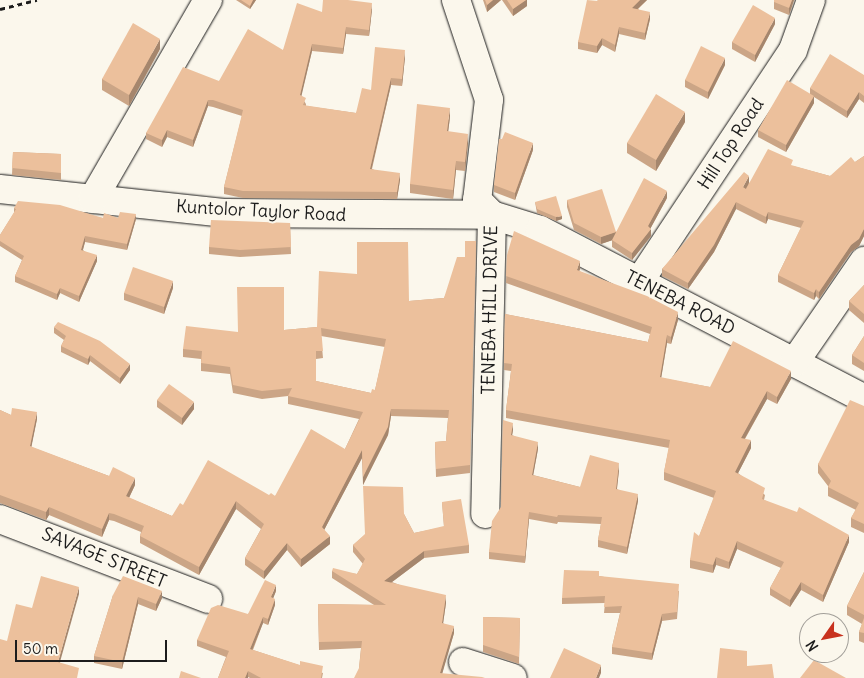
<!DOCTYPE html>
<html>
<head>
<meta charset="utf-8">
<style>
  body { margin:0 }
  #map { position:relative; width:864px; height:678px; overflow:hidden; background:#fbf7ec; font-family:Delius,sans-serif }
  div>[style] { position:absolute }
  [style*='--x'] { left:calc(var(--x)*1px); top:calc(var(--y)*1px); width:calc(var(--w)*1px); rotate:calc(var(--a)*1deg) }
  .path>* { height:3px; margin-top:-1.5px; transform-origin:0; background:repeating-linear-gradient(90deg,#1c1c1c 0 5px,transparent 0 9px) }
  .roads { filter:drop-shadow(0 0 1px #1c1c1c) drop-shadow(0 0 1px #1c1c1c) }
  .minor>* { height:28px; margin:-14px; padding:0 14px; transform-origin:14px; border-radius:14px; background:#fbf7ec }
  .wall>* { inset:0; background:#cba586 }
  .shaded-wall>* { inset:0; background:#a5866d }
  .building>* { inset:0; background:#ecc09c }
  span { translate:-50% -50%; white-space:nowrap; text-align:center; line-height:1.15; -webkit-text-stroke:4px #fbf7ec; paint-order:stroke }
  .street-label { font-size:18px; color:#1c1c1c }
  .north { position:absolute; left:799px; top:613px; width:50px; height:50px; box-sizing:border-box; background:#fbf7ec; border:1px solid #a29f99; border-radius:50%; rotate:237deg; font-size:14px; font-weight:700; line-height:20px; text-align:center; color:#1c1c1c }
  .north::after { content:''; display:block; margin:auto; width:18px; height:22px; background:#c8321e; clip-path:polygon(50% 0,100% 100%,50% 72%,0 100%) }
  .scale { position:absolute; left:15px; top:640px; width:152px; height:22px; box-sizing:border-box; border:2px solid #1c1c1c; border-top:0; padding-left:6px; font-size:15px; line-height:18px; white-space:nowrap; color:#1c1c1c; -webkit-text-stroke:4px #fbf7ec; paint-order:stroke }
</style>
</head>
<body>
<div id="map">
  <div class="path">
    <div style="--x:0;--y:9;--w:38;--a:-14"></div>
  </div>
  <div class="roads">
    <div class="minor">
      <div style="--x:456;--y:0;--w:105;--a:71.7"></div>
      <div style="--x:489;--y:100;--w:101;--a:96.8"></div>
      <div style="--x:477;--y:200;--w:21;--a:45"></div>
      <div style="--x:492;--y:215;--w:299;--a:91.3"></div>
      <div style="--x:0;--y:189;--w:227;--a:6.1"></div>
      <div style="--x:226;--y:213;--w:266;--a:0.4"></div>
      <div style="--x:492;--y:215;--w:50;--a:17.4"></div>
      <div style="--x:540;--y:230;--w:365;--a:27.5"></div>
      <div style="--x:93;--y:199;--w:230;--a:-60"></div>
      <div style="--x:639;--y:282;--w:278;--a:-56.4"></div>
      <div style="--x:793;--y:50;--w:53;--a:-70.2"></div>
      <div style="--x:794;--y:363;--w:124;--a:-55.5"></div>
      <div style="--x:0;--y:519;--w:223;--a:21"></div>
      <div style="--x:463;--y:662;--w:52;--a:17.7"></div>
    </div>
  </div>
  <div class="wall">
    <div style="clip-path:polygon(236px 0,256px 0,250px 9px)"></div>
    <div style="clip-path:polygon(483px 0,501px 0,487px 12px)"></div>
    <div style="clip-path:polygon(502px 0,527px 0,527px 6px,513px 16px)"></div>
    <div style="clip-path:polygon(598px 0,647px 0,638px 9px,650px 19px,645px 40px,619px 34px,615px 52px,602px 45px,597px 53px,578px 49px,578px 42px)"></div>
    <div style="clip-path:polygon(774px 0,794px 0,789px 15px,774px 9px)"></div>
    <div style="clip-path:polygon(372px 9px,369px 36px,346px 34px,343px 54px,312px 51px,301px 96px,306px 104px,306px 106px,356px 113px,371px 90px,405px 57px,402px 86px,391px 85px,372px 169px,400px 180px,397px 199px,243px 198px,224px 194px,224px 187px,242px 116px,213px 107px,208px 106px,193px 147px,167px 137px,162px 147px,146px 139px,146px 133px,219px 81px,283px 50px,322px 12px)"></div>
    <div style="clip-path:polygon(775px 24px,755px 62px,732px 49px,732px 42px)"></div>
    <div style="clip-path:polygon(160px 49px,129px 106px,102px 90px,102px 79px)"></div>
    <div style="clip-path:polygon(725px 65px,708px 99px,685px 87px,685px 80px)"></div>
    <div style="clip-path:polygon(864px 75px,864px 103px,859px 99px,847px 118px,814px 97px,814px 103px,786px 152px,758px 137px,758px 130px,810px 94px,810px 88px)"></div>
    <div style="clip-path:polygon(450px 117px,448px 132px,468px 143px,465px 171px,456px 170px,453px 199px,410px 193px,410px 184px)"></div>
    <div style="clip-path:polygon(685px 122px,656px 171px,627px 153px,627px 143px)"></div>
    <div style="clip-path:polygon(533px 150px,515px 200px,494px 192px,494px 185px)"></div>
    <div style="clip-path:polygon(13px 152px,61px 154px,61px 180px,12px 175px)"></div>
    <div style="clip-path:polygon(864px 156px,864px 236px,859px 246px,851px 252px,819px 299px,816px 296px,814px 300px,778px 282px,778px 275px,801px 228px,768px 219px,766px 224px,736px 209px,714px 252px,688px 289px,662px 276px,662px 269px,749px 183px,793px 166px,830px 176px,855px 162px)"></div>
    <div style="clip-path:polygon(667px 198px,650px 229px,651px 236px,632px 260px,612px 247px,612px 240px,601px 244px,574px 230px,567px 207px,567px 200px,616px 232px)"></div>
    <div style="clip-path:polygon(535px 202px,562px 219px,556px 221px,537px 213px)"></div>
    <div style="clip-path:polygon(14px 208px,103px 218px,136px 219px,127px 250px,85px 242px,83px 250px,97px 261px,79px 302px,60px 293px,57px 300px,15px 282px,15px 276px,22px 260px,0 246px,0 235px,14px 213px)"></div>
    <div style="clip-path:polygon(290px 223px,291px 254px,240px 257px,209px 254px,209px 247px)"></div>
    <div style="clip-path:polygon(evenodd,476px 241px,470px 473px,436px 477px,435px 442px,446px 441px,448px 418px,391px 416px,388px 435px,363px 485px,362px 458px,324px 530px,330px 544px,301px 567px,287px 550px,264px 579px,245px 565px,245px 558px,261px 529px,236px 509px,199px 575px,140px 543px,140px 536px,141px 532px,114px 521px,109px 520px,102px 537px,49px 515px,46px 520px,0 503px,0 410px,11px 415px,37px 419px,31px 447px,109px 476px,135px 485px,129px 498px,172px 516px,183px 505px,269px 495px,275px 496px,345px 449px,359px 419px,288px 404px,288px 396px,262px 399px,233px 393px,230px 374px,201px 371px,201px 359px,183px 357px,183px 349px,238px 332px,284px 330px,317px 327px,409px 301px,444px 298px,465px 257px,476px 241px,321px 336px,385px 347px,375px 390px,371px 393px,316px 381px,316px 359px,323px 358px,321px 336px)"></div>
    <div style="clip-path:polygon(507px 255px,580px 269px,579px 271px,678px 320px,671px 344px,667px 343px,661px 378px,710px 387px,791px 379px,777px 404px,767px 399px,745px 439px,751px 448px,738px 473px,765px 495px,764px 500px,849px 542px,823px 602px,801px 590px,790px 607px,770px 595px,770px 588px,781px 568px,737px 549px,729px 569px,716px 565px,713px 573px,690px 568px,690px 560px,714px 498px,664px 480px,664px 472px,669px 448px,506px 418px,506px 410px,511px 371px,504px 370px,505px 314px,648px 342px,650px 334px,506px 283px)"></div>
    <div style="clip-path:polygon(864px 285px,864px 323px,849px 310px,849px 301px)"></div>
    <div style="clip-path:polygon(173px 288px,164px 314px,124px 300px,124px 293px)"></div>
    <div style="clip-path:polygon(54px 327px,130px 370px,120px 384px,90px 361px,88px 365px,61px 352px,61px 346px,64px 340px,54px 333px)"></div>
    <div style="clip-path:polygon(864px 336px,864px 371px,852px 364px,852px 355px)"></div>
    <div style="clip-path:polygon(157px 400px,194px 409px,182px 425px,157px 407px)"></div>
    <div style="clip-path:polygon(864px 406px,864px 533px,851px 527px,851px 518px,856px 510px,828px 496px,828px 486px,818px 473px,818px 464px)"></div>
    <div style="clip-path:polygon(503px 420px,513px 430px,512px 435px,538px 449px,533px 475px,580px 487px,619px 470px,617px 489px,638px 501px,627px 554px,598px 547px,598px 540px,601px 524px,558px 522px,557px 524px,529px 519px,525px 563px,489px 559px,489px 552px,501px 507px)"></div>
    <div style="clip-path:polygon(442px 502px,469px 545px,469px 553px,424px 558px,392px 582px,446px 603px,443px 623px,454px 633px,442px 673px,359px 668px,361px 648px,319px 650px,318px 604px,374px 605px,332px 578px,332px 571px,357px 574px,363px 564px,353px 552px,353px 545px,365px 535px,404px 514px,414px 533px,444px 527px)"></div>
    <div style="clip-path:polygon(864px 572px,864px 643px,859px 641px,859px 632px,862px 624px,847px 615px,847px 606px)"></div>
    <div style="clip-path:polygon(599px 576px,679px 591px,677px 619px,662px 621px,652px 660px,612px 654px,612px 647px,620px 613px,604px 613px,605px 603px,562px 604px,562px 598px)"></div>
    <div style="clip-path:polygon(276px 591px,273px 598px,275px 605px,268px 625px,263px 623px,253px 650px,323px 673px,322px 678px,250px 678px,248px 677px,248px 678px,218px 678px,226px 657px,197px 646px,197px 640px,248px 614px)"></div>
    <div style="clip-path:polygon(113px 595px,162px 598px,156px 611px,138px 604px,122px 669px,94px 663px,94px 656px)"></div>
    <div style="clip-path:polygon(483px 617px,520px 618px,519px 664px,483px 652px)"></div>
  </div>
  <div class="shaded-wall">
    <div style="clip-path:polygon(253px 0,256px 0,250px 9px,250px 6px)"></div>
    <div style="clip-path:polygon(493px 0,501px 0,487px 12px,487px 5px)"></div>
    <div style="clip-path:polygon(526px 0,527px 0,527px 6px,513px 16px,513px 9px)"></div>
    <div style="clip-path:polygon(640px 0,647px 0,632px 14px,632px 8px)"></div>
    <div style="clip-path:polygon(792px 0,794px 0,789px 15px,789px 8px)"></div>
    <div style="clip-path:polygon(372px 3px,372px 9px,369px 36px,369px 30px)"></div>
    <div style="clip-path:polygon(650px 12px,650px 19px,645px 40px,645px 33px)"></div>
    <div style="clip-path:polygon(775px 18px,775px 24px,755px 62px,755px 55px)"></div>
    <div style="clip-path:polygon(346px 27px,346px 34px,343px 54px,343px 48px)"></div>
    <div style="clip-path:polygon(619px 27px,619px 34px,615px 52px,615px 45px)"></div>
    <div style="clip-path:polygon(602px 38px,602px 45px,597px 53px,597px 46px)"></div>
    <div style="clip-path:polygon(160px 39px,160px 49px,129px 106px,129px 95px)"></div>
    <div style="clip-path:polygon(312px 44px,312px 51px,300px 102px,300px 95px)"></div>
    <div style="clip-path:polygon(405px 50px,405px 57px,402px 86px,402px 79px)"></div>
    <div style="clip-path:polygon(725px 58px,725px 65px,708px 99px,708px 92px)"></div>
    <div style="clip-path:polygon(391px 78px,391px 85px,370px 175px,370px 169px)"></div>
    <div style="clip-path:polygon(859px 92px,859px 99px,847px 118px,847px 111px)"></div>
    <div style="clip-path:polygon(814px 96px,814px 103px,786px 152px,786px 145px)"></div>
    <div style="clip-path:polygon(208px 100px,208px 106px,193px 147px,193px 140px)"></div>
    <div style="clip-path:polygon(450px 108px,450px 117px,447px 141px,447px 131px)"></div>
    <div style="clip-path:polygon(685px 112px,685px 122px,656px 171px,656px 160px)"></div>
    <div style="clip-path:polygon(167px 130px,167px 137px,162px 147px,162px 140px)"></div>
    <div style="clip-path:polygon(468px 134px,468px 143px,465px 171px,465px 162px)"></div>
    <div style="clip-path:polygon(533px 143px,533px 150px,515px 200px,515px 193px)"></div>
    <div style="clip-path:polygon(456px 161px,456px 170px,453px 199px,453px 190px)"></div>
    <div style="clip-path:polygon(400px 173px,400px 180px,397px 199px,397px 192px)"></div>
    <div style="clip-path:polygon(749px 176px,749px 183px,743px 194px,743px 187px)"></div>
    <div style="clip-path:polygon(667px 191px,667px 198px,648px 233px,648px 226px)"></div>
    <div style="clip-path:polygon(736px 202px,736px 209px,714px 252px,688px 289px,688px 283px)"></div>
    <div style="clip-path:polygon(768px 212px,768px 219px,766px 224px,766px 217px)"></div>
    <div style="clip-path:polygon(136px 214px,136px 219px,127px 250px,127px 244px)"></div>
    <div style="clip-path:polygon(562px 216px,562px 219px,556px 221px,556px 217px)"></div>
    <div style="clip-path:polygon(651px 229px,651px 236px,632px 260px,632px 253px)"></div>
    <div style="clip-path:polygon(864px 229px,864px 236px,859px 246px,851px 252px,819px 299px,819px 292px,851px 245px)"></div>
    <div style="clip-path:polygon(616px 232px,616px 239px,601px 244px,601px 237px)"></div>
    <div style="clip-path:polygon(85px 236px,85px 242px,81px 256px,81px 250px)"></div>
    <div style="clip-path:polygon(97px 255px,97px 261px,79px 302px,79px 296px)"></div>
    <div style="clip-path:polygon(580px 261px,580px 269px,577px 277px,577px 270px)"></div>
    <div style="clip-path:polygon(173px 281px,173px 288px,164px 314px,164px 307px)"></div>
    <div style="clip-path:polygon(60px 288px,60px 293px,57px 300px,57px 294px)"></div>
    <div style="clip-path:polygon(816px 289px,816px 296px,814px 300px,814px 293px)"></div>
    <div style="clip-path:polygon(678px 312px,678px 320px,671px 344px,671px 337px)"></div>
    <div style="clip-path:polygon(667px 335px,667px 343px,660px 385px,660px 377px)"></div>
    <div style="clip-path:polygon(90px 355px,90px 361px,88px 365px,88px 359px)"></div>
    <div style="clip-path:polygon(130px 364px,130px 370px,120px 384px,120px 378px)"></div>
    <div style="clip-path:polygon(791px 371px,791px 379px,777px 404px,777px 397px)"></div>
    <div style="clip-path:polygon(767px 391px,767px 399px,741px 445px,741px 438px)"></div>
    <div style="clip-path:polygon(194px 402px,194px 409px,182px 425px,182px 418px)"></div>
    <div style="clip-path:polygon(391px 409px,391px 416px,388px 435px,363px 485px,363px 477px)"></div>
    <div style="clip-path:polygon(37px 412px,37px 419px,30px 454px,30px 446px)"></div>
    <div style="clip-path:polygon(513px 423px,513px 430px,511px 442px,511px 435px)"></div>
    <div style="clip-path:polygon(751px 440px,751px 448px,735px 479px,735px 472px)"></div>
    <div style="clip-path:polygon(538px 442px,538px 449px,532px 482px,532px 475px)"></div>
    <div style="clip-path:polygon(362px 450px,362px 458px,322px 534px,322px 527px)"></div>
    <div style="clip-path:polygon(619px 463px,619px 470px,616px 496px,616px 489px)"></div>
    <div style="clip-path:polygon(135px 478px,135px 485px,126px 504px,126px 496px)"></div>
    <div style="clip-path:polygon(638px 494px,638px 501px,627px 554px,627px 547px)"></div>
    <div style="clip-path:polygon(236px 501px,236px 509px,199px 575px,199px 567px)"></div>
    <div style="clip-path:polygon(49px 507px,49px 515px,46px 520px,46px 512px)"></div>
    <div style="clip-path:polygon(529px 512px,529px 519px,525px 563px,525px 556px)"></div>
    <div style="clip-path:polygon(109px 513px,109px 520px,102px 537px,102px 529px)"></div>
    <div style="clip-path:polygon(849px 535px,849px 542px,823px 602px,823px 595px)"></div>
    <div style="clip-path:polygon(330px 536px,330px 544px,301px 567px,301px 559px)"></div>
    <div style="clip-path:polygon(737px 541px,737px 549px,729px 569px,729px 562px)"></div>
    <div style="clip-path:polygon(287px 543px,287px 550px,264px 579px,264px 571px)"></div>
    <div style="clip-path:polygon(424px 551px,424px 558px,384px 588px,384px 581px)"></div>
    <div style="clip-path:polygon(716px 557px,716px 565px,713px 573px,713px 565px)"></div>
    <div style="clip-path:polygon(801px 582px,801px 590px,790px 607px,790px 600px)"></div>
    <div style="clip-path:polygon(276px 585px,276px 591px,271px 604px,271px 597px)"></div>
    <div style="clip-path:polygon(79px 587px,79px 594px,58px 669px,58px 662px)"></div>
    <div style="clip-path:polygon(162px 591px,162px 598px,156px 611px,156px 604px)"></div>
    <div style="clip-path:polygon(446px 595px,446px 603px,442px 631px,442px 623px)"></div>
    <div style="clip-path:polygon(138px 597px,138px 604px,122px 669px,122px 662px)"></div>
    <div style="clip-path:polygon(275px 599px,275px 605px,268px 625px,268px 619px)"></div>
    <div style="clip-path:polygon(662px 614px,662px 621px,652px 660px,652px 653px)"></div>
    <div style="clip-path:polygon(263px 617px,263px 623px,250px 655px,250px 649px)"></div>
    <div style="clip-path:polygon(454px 626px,454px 633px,441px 678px,440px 673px)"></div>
    <div style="clip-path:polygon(601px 665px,601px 673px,599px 678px,596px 678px)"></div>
    <div style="clip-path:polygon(248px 671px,248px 678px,245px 678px)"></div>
  </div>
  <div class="building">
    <div style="clip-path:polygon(241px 0,253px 0,250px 6px)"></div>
    <div style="clip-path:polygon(323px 0,348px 0,372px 3px,369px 30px,346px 27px,343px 48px,312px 44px,300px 95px,306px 98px,303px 105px,356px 113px,362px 88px,371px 90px,375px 47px,405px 50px,402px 79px,391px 78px,370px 169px,400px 173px,397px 192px,243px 191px,224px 187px,243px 110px,213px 100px,208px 100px,193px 140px,167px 130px,162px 140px,146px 133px,183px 67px,219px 81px,248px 29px,283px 50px,297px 3px,322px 12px)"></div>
    <div style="clip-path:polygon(485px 0,493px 0,487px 5px)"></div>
    <div style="clip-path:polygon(507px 0,526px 0,513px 9px)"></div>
    <div style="clip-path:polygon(587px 0,597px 1px,598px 0,640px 0,632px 8px,650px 12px,645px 33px,619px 27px,615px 45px,602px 38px,597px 46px,578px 42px)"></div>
    <div style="clip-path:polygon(774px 0,792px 0,789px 8px,774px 2px)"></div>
    <div style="clip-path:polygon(753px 5px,775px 18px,755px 55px,732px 42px)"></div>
    <div style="clip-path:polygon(133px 23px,160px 39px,129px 95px,102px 79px)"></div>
    <div style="clip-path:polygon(701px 46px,725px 58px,708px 92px,685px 80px)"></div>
    <div style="clip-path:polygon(830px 54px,864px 75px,864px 96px,859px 92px,847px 111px,810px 88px)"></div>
    <div style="clip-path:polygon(787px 80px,814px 96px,786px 145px,758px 130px)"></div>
    <div style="clip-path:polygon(656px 94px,685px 112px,656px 160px,627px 143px)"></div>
    <div style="clip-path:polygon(417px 104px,450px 108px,447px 131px,468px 134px,465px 162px,456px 161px,453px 190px,410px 184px)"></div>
    <div style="clip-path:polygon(505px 132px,533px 143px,515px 193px,494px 185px,499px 139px,502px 139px)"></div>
    <div style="clip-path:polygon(768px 149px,793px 160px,791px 165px,830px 176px,851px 157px,855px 162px,864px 156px,864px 229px,859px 239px,851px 245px,819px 292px,816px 289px,814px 293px,778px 275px,804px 221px,768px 212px,766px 217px,736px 202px,714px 245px,688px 283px,662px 269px,744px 172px,749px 176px,743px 187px,746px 189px)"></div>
    <div style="clip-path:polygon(13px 152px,61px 154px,61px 173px,12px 168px)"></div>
    <div style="clip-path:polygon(644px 178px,667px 191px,648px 226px,651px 229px,632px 253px,612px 240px)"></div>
    <div style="clip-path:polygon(602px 189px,616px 232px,601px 237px,574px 223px,567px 200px)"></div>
    <div style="clip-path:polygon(556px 196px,562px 216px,556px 217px,537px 209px,535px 202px)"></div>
    <div style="clip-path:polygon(18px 201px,60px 205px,103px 218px,104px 213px,118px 218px,120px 212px,136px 214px,127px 244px,85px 236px,81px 250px,97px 255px,79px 296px,60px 288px,57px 294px,15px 276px,24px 256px,0 241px,0 235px,16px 209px,14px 208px)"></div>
    <div style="clip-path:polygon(211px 220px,290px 223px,291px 247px,240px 250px,209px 247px)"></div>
    <div style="clip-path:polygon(514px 231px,580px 261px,577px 270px,647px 296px,678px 312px,671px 337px,667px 335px,660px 377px,710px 387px,733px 341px,791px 371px,777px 397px,767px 391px,741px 438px,751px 440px,735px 472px,765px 488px,762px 499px,797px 512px,799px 507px,849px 535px,823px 595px,801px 582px,790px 600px,770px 588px,784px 562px,737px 541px,729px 562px,716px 557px,713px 565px,690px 560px,694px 532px,699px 536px,716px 491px,664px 472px,670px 440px,506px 410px,512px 364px,504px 363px,505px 314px,648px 342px,652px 327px,506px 276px,507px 255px)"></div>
    <div style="clip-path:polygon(evenodd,465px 241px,476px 241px,470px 465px,436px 469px,435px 442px,446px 441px,449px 410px,391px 409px,388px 427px,363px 477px,362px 450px,322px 527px,330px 536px,301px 559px,287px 543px,264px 571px,245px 558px,264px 524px,236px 501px,199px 567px,140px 536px,144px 526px,114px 514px,109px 513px,102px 529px,49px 507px,46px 512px,0 495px,0 410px,11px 415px,12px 408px,37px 412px,30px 446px,109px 476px,113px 467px,135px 478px,126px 496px,172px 516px,180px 503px,183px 505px,208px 460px,269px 495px,271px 493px,275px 496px,311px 429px,345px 449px,363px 412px,288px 396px,292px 388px,262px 391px,233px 385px,230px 367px,201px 363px,202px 351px,183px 349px,186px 326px,238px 332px,237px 287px,284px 287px,284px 330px,317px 327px,319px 271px,357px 274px,357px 242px,408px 242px,409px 301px,444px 298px,457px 257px,465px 257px,465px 241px,321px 328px,386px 339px,375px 390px,372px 389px,371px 393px,316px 381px,316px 351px,323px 351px,321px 328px)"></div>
    <div style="clip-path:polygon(133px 267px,173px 281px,164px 307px,124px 293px)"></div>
    <div style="clip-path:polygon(864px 285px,864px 314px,849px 301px)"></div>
    <div style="clip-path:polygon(58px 322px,100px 341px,130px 364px,120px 378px,90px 355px,88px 359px,61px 346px,66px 336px,54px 327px)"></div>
    <div style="clip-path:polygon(864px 336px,864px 363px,852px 355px)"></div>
    <div style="clip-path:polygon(169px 384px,194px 402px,182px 418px,157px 400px)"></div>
    <div style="clip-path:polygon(850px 400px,864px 406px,864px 524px,851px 518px,859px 503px,828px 487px,831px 481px,818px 464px)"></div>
    <div style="clip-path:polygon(503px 420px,513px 423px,511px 435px,538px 442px,532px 475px,580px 487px,590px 455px,619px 463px,616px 489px,638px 494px,627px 547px,598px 540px,602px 517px,558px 515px,557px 517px,529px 512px,525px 556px,489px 552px,492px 521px,501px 507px)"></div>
    <div style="clip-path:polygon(363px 486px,403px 487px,404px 514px,414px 533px,444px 526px,442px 502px,461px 499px,469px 545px,424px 551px,384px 581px,446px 595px,442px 623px,454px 626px,440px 673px,482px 677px,485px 678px,354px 678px,359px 668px,362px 641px,319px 642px,318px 604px,386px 605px,332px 571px,333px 568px,357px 574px,365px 559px,353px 545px,365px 534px)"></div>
    <div style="clip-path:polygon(564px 570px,599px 571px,599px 576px,679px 584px,677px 612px,662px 614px,652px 653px,612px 647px,622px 606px,604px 607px,605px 596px,562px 598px)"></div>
    <div style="clip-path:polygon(864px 572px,864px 615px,847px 606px)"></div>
    <div style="clip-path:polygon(41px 576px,79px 587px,58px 662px,79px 668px,77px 678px,0 678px,0 639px,7px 641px,16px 604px,32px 608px)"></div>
    <div style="clip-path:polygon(123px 576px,162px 591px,156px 604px,138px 597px,122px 662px,94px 656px,113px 595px)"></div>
    <div style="clip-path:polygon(265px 580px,276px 585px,271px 597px,275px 599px,268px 619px,263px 617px,250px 649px,300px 665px,300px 661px,323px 666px,321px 678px,261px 678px,248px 671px,245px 678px,218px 678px,229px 651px,197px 640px,211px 608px,218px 605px,248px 614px)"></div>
    <div style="clip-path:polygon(483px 617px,520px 618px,519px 657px,483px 645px)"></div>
    <div style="clip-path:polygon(864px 618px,864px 633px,859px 632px)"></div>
    <div style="clip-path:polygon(564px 648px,601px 665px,596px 678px,550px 678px)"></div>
    <div style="clip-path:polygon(720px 648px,747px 651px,747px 666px,772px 664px,774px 678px,717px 678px)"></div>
    <div style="clip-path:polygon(814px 660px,846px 678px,800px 678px)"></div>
    <div style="clip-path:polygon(181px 671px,201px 678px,179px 678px)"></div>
  </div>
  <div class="street-label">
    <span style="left:731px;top:144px;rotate:-57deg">Hill Top Road</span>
    <span style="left:261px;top:211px;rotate:3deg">Kuntolor Taylor Road</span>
    <span style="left:680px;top:303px;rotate:27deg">TENEBA ROAD</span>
    <span style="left:490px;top:310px;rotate:-89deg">TENEBA HILL DRIVE</span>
    <span style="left:104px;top:558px;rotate:22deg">SAVAGE STREET</span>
  </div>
  <div class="north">N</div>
  <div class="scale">50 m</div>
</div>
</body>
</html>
